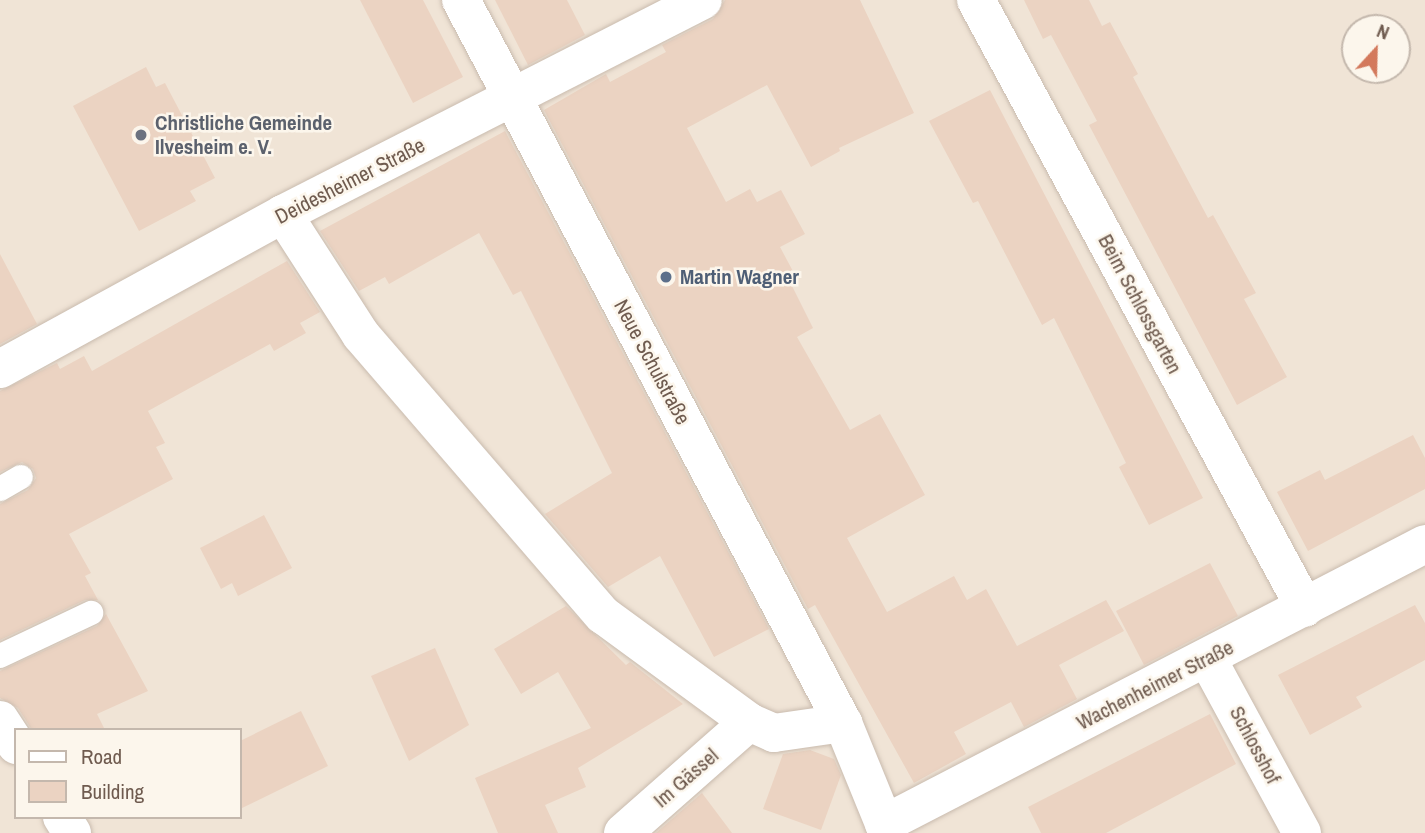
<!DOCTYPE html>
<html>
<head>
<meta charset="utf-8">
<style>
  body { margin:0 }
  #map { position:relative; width:1425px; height:833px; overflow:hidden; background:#f9f2e7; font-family:"Archivo Narrow",sans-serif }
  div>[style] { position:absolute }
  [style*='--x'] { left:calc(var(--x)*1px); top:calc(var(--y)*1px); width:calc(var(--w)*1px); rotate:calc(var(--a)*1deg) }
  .residential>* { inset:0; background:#f0e4d6 }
  .building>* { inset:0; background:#ebd3c2 }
  .roads { filter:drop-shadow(0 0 2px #c9bbae) drop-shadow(0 0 2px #c9bbae) }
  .service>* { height:24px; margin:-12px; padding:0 12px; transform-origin:12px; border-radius:12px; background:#fff }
  .minor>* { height:38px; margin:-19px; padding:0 19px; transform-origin:19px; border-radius:19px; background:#fff }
  .dots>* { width:19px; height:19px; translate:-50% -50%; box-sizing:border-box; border:4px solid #fcf6ec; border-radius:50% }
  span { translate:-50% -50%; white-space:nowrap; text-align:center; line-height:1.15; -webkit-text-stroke:5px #fcf6ec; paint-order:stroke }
  .worship-label { font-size:21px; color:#5b616d; font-weight:700 }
  .left { translate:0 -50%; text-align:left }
  .street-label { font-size:21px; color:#6f5b4f }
  .service-label { font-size:21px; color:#4e5e75; font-weight:700 }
  .legend { position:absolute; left:14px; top:728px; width:228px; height:91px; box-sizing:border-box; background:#fcf6ec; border:2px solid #c4b8ad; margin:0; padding:9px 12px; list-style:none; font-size:21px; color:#6f5b4f }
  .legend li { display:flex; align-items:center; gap:14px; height:35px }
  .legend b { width:35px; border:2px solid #c4b8ad }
  .north { position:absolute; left:1341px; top:14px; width:70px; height:70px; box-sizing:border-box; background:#fcf6ec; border:2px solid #c4b8ad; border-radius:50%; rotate:22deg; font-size:19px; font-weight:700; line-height:28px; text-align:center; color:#6f5b4f }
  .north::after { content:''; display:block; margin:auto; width:24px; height:32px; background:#d3795c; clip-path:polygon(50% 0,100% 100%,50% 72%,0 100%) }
</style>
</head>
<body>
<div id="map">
  <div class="residential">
    <div style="clip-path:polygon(evenodd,0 0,1425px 0,1425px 833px,0 833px,0 0,1355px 28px,1397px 28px,1397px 70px,1355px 70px,1355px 28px,0 0,16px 730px,240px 730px,240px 817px,16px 817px,16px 730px)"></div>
  </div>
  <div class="building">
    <div style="clip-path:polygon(360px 0,423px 0,463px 77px,413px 103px)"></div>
    <div style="clip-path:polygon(495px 0,567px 0,585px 35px,528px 65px)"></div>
    <div style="clip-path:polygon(725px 0,860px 0,914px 113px,839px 148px,840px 151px,811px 167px,767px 85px,687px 128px,726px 202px,750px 189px,757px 202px,781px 190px,805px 234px,780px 247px,795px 275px,788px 278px,813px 328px,797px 337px,850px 430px,880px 414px,925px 495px,847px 538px,887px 612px,954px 576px,967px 600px,986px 589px,1017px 646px,1106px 600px,1124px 631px,1059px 665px,1077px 699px,1024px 727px,1011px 702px,954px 732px,966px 754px,914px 783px,815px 605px,808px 609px,544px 110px,606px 74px,610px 82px,666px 52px,662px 45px,713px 19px)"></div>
    <div style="clip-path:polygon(1024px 0,1089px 0,1102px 26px,1110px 22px,1138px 74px,1133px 77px,1208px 218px,1213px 215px,1256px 293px,1244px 299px,1287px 377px,1237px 405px,1089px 125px,1097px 121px,1051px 35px,1043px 39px)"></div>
    <div style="clip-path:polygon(146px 67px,156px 87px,165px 83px,215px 178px,190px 191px,196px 201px,139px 231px,73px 106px)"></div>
    <div style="clip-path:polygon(990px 90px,1203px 498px,1149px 525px,1119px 467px,1126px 463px,1054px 318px,1042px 325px,978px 201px,973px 203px,929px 121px)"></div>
    <div style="clip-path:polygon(505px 131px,769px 629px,714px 657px,660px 556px,608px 587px,545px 514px,612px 473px,521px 291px,513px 295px,479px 233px,389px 284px,385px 277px,359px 291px,320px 231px)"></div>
    <div style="clip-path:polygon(0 254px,37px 324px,0 344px)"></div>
    <div style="clip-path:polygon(287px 261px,320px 312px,300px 323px,306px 333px,274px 351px,270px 344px,148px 411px,165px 443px,156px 447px,173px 479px,69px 534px,91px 573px,85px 576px,98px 600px,85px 600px,0 640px,0 504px,28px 490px,36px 478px,33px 469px,22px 462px,0 472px,0 391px,57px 363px,60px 369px,84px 356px,92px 371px)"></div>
    <div style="clip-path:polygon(1413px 435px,1425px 458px,1425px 489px,1308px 551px,1277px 492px,1320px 470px,1325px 480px)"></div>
    <div style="clip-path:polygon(264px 515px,292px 568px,238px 596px,232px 583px,221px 589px,200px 548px)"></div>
    <div style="clip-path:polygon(1210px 563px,1238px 616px,1144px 665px,1116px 611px)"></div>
    <div style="clip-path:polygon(1415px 605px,1425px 623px,1425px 660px,1356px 697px,1362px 707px,1310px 735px,1278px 675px)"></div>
    <div style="clip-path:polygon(566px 606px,626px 665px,630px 662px,683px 704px,578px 768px,586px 787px,545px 805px,558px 833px,498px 833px,475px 778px,591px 728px,558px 672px,521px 694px,494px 649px)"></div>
    <div style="clip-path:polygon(106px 614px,148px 691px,97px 714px,105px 730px,32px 730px,18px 708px,0 698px,0 671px,97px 626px)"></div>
    <div style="clip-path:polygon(435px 648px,469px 725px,409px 761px,371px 676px)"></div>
    <div style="clip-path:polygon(301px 711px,328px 766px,240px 809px,240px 741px)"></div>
    <div style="clip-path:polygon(1210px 714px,1236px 764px,1106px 833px,1041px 833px,1028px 807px)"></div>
    <div style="clip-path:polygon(810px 750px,834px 759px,841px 775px,821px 830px,763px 809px,783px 754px)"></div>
    <div style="clip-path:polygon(702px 793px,732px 833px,656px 833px)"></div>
  </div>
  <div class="roads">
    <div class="service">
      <div style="--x:0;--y:489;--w:24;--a:-30"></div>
      <div style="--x:0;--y:656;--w:101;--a:-25.3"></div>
    </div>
    <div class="minor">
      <div style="--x:461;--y:0;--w:818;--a:62.15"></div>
      <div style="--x:843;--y:723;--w:119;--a:67.8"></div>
      <div style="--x:976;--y:0;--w:691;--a:61.58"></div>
      <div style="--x:283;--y:214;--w:144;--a:57.2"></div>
      <div style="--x:361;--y:335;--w:370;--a:49.2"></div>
      <div style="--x:603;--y:615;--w:181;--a:36.2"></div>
      <div style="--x:749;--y:722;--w:27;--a:24"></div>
      <div style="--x:774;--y:733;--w:70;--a:-8.2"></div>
      <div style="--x:0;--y:369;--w:323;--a:-28.7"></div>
      <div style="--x:283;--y:214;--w:471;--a:-27"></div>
      <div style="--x:1207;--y:658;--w:199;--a:61.5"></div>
      <div style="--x:0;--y:720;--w:30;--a:57"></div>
      <div style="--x:62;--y:817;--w:19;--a:58"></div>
      <div style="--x:884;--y:824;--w:609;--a:-27.36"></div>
      <div style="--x:623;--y:833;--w:168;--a:-41.4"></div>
    </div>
  </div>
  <div class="dots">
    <div style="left:141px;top:135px;background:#6b7280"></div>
    <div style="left:666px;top:277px;background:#5c6f8a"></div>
  </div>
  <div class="worship-label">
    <span class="left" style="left:155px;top:135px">Christliche Gemeinde<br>Ilvesheim e. V.</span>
  </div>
  <div class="street-label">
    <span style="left:350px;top:181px;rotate:-27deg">Deidesheimer Straße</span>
    <span style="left:1140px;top:304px;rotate:62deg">Beim Schlossgarten</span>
    <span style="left:652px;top:362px;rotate:62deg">Neue Schulstraße</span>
    <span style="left:1155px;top:685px;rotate:-27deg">Wachenheimer Straße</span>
    <span style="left:1255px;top:745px;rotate:62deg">Schlosshof</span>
    <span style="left:686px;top:778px;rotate:-41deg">Im Gässel</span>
  </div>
  <div class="service-label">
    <span class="left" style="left:680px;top:277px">Martin Wagner</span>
  </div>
  <ul class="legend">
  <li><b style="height:9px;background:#fff"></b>Road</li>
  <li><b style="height:19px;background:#ebd3c2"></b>Building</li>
  </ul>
  <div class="north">N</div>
</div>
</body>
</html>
